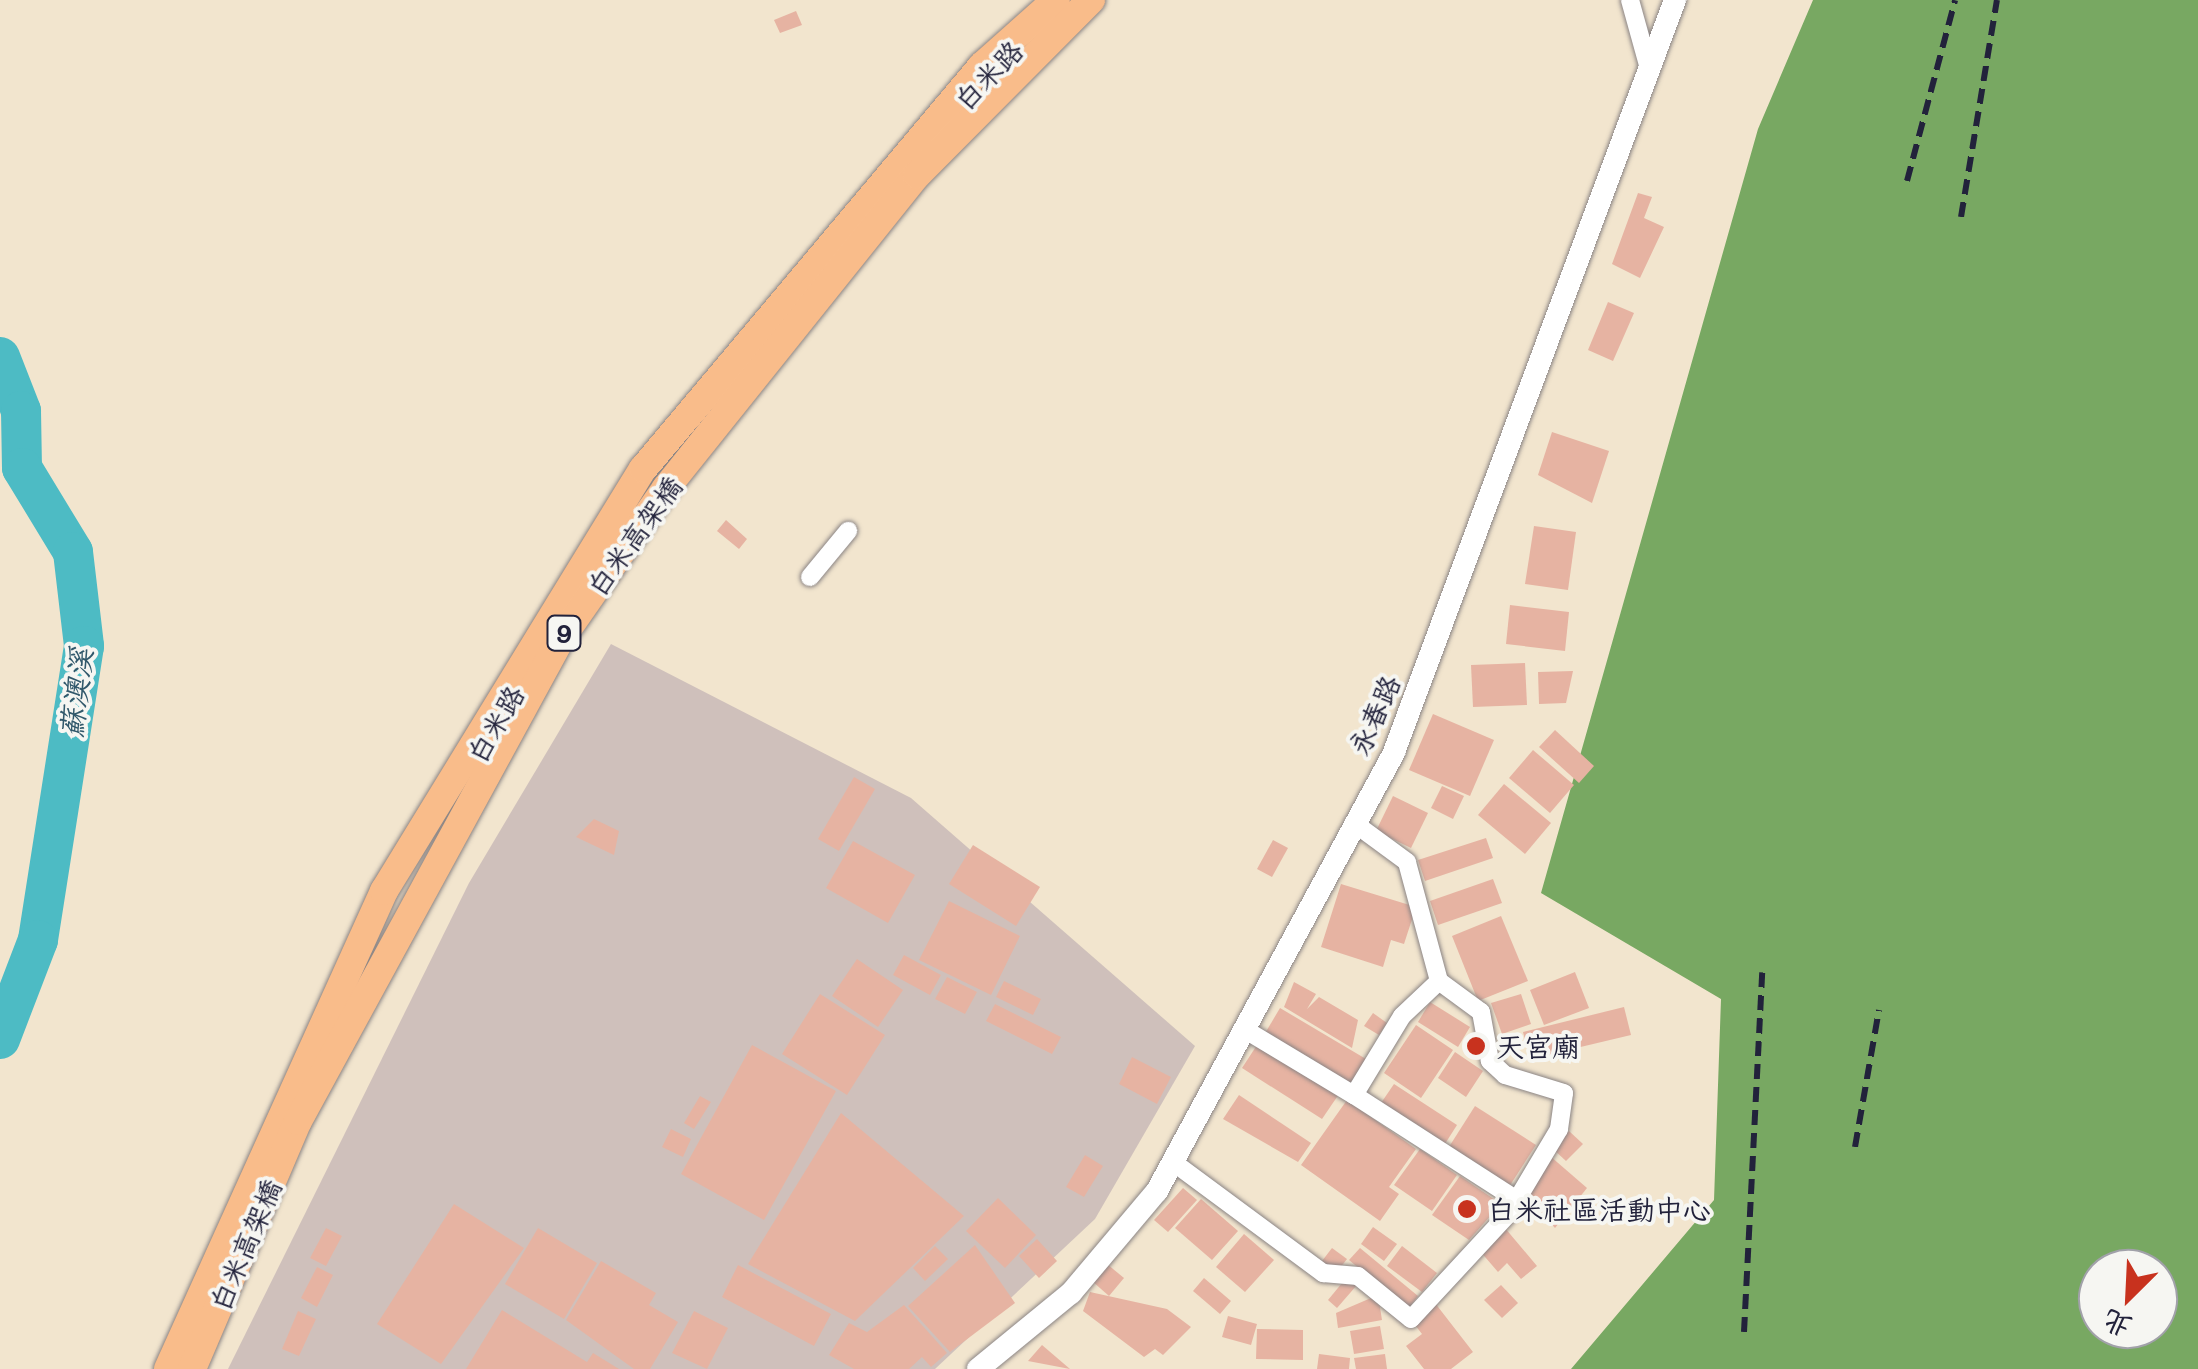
<!DOCTYPE html>
<html>
<head>
<meta charset="utf-8">
<style>
  body { margin:0 }
  #map { position:relative; width:2198px; height:1369px; overflow:hidden; background:#f2e5ce; font-family:Mali,"LXGW WenKai TC",sans-serif }
  div>[style] { position:absolute }
  [style*='--x'] { left:calc(var(--x)*1px); top:calc(var(--y)*1px); width:calc(var(--w)*1px); rotate:calc(var(--a)*1deg) }
  .industrial>* { inset:0; background:#cfc0bb }
  .forest>* { inset:0; background:#78a862 }
  .river>* { height:40px; margin:-20px; padding:0 20px; transform-origin:20px; border-radius:20px; background:#4dbbc4 }
  .building>* { inset:0; background:#e6b3a2 }
  .roads { filter:drop-shadow(0 0 2px #8a8484) drop-shadow(0 0 2px #8a8484) }
  .minor>* { height:18px; margin:-9px; padding:0 9px; transform-origin:9px; border-radius:9px; background:#fff }
  .tertiary>* { height:22px; margin:-11px; padding:0 11px; transform-origin:11px; border-radius:11px; background:#fff }
  .primary>* { height:28px; margin:-14px; padding:0 14px; transform-origin:14px; border-radius:14px; background:#f9bc8a }
  .rail>* { height:6px; margin-top:-3px; transform-origin:0; background:repeating-linear-gradient(90deg,#22223b 0 15px,transparent 0 23px) }
  .dots>* { width:28px; height:28px; translate:-50% -50%; box-sizing:border-box; border:5px solid #f6f6f2; border-radius:50% }
  span { translate:-50% -50%; white-space:nowrap; text-align:center; line-height:1.15; -webkit-text-stroke:8px #f6f6f2; paint-order:stroke }
  .shield-label span { padding:2px 8px; background:#f6f6f2; border:2px solid; border-radius:8px; -webkit-text-stroke-width:0 }
  .shield-label { font-size:25px; color:#22223b; font-weight:700 }
  .street-label { font-size:28px; color:#22223b }
  .poi-label { font-size:28px; color:#22223b }
  .left { translate:0 -50%; text-align:left }
  .water-label { font-size:30px; color:#31586b; font-style:italic }
  .north { position:absolute; left:2078px; top:1249px; width:100px; height:100px; box-sizing:border-box; background:#f6f6f2; border:2px solid #a1a1a9; border-radius:50%; rotate:204deg; font-size:28px; font-weight:700; line-height:40px; text-align:center; color:#22223b }
  .north::after { content:''; display:block; margin:auto; width:35px; height:45px; background:#c8321e; clip-path:polygon(50% 0,100% 100%,50% 72%,0 100%) }
</style>
</head>
<body>
<div id="map">
  <div class="industrial">
    <div style="clip-path:polygon(611px 644px,911px 798px,1195px 1046px,1095px 1219px,935px 1369px,228px 1369px,469px 883px)"></div>
  </div>
  <div class="forest">
    <div style="clip-path:polygon(evenodd,1813px 0,2198px 0,2198px 1369px,1571px 1369px,1714px 1200px,1721px 999px,1541px 893px,1758px 129px,1813px 0,2098px 1269px,2158px 1269px,2158px 1329px,2098px 1329px,2098px 1269px)"></div>
  </div>
  <div class="river">
    <div style="--x:0;--y:357;--w:58;--a:68.7"></div>
    <div style="--x:21;--y:411;--w:57;--a:89"></div>
    <div style="--x:22;--y:468;--w:98;--a:58.7"></div>
    <div style="--x:73;--y:552;--w:95;--a:83.3"></div>
    <div style="--x:84;--y:646;--w:298;--a:98.9"></div>
    <div style="--x:38;--y:940;--w:106;--a:111"></div>
  </div>
  <div class="building">
    <div style="clip-path:polygon(796px 11px,802px 25px,780px 33px,774px 20px)"></div>
    <div style="clip-path:polygon(1638px 193px,1652px 197px,1644px 218px,1664px 227px,1640px 278px,1612px 264px)"></div>
    <div style="clip-path:polygon(1608px 302px,1634px 313px,1613px 361px,1588px 350px)"></div>
    <div style="clip-path:polygon(1552px 432px,1609px 451px,1592px 503px,1538px 475px)"></div>
    <div style="clip-path:polygon(726px 520px,747px 539px,739px 549px,717px 531px)"></div>
    <div style="clip-path:polygon(1534px 526px,1576px 532px,1568px 590px,1525px 584px)"></div>
    <div style="clip-path:polygon(1510px 605px,1569px 612px,1565px 651px,1506px 644px)"></div>
    <div style="clip-path:polygon(1525px 663px,1527px 705px,1473px 707px,1471px 665px)"></div>
    <div style="clip-path:polygon(1573px 671px,1566px 703px,1539px 704px,1538px 672px)"></div>
    <div style="clip-path:polygon(1433px 714px,1494px 740px,1470px 796px,1409px 770px)"></div>
    <div style="clip-path:polygon(1555px 730px,1594px 766px,1579px 783px,1539px 747px)"></div>
    <div style="clip-path:polygon(1533px 750px,1574px 785px,1550px 813px,1509px 778px)"></div>
    <div style="clip-path:polygon(854px 777px,875px 789px,839px 851px,818px 839px)"></div>
    <div style="clip-path:polygon(1504px 784px,1551px 823px,1525px 854px,1478px 815px)"></div>
    <div style="clip-path:polygon(1442px 786px,1464px 796px,1453px 819px,1431px 808px)"></div>
    <div style="clip-path:polygon(1393px 796px,1428px 813px,1411px 848px,1376px 831px)"></div>
    <div style="clip-path:polygon(594px 819px,619px 831px,614px 855px,576px 837px)"></div>
    <div style="clip-path:polygon(1486px 838px,1493px 858px,1425px 881px,1418px 860px)"></div>
    <div style="clip-path:polygon(1273px 840px,1288px 848px,1272px 877px,1257px 869px)"></div>
    <div style="clip-path:polygon(853px 841px,915px 875px,888px 923px,826px 888px)"></div>
    <div style="clip-path:polygon(973px 845px,1040px 887px,1016px 926px,949px 884px)"></div>
    <div style="clip-path:polygon(1493px 879px,1502px 903px,1438px 925px,1430px 901px)"></div>
    <div style="clip-path:polygon(1341px 884px,1416px 907px,1404px 944px,1391px 940px,1383px 967px,1321px 947px)"></div>
    <div style="clip-path:polygon(949px 901px,1020px 936px,991px 995px,919px 960px)"></div>
    <div style="clip-path:polygon(1501px 916px,1528px 981px,1478px 1001px,1452px 936px)"></div>
    <div style="clip-path:polygon(904px 955px,941px 975px,930px 995px,893px 975px)"></div>
    <div style="clip-path:polygon(857px 959px,903px 990px,878px 1027px,832px 996px)"></div>
    <div style="clip-path:polygon(1575px 972px,1589px 1008px,1544px 1025px,1530px 990px)"></div>
    <div style="clip-path:polygon(947px 977px,977px 992px,965px 1014px,935px 999px)"></div>
    <div style="clip-path:polygon(1004px 981px,1041px 999px,1033px 1015px,996px 997px)"></div>
    <div style="clip-path:polygon(1294px 982px,1316px 994px,1307px 1009px,1319px 997px,1358px 1020px,1352px 1048px,1284px 1007px)"></div>
    <div style="clip-path:polygon(820px 994px,885px 1035px,847px 1095px,782px 1054px)"></div>
    <div style="clip-path:polygon(1521px 994px,1531px 1024px,1502px 1034px,1491px 1003px)"></div>
    <div style="clip-path:polygon(1430px 1002px,1470px 1027px,1458px 1047px,1418px 1022px)"></div>
    <div style="clip-path:polygon(995px 1004px,1061px 1037px,1052px 1054px,986px 1021px)"></div>
    <div style="clip-path:polygon(1624px 1007px,1631px 1035px,1530px 1059px,1523px 1032px)"></div>
    <div style="clip-path:polygon(1280px 1008px,1366px 1059px,1350px 1085px,1264px 1035px)"></div>
    <div style="clip-path:polygon(1373px 1013px,1387px 1023px,1379px 1035px,1364px 1026px)"></div>
    <div style="clip-path:polygon(1416px 1025px,1453px 1050px,1421px 1098px,1384px 1073px)"></div>
    <div style="clip-path:polygon(1259px 1042px,1339px 1094px,1322px 1119px,1242px 1068px)"></div>
    <div style="clip-path:polygon(752px 1045px,836px 1091px,764px 1220px,681px 1174px)"></div>
    <div style="clip-path:polygon(1455px 1052px,1483px 1071px,1466px 1097px,1438px 1078px)"></div>
    <div style="clip-path:polygon(1132px 1057px,1171px 1077px,1157px 1104px,1119px 1084px)"></div>
    <div style="clip-path:polygon(1394px 1084px,1457px 1125px,1443px 1147px,1379px 1106px)"></div>
    <div style="clip-path:polygon(1239px 1095px,1311px 1143px,1298px 1162px,1223px 1119px)"></div>
    <div style="clip-path:polygon(700px 1096px,711px 1102px,694px 1129px,684px 1123px)"></div>
    <div style="clip-path:polygon(1347px 1100px,1416px 1149px,1389px 1187px,1399px 1194px,1380px 1221px,1301px 1165px)"></div>
    <div style="clip-path:polygon(1475px 1106px,1536px 1145px,1507px 1190px,1447px 1150px)"></div>
    <div style="clip-path:polygon(841px 1113px,964px 1216px,855px 1321px,748px 1264px)"></div>
    <div style="clip-path:polygon(671px 1129px,691px 1139px,683px 1157px,662px 1147px)"></div>
    <div style="clip-path:polygon(1569px 1131px,1583px 1144px,1566px 1161px,1553px 1149px)"></div>
    <div style="clip-path:polygon(1420px 1149px,1457px 1175px,1432px 1211px,1394px 1185px)"></div>
    <div style="clip-path:polygon(1085px 1155px,1103px 1166px,1084px 1197px,1066px 1187px)"></div>
    <div style="clip-path:polygon(1550px 1156px,1587px 1188px,1555px 1228px,1522px 1191px)"></div>
    <div style="clip-path:polygon(1460px 1176px,1501px 1204px,1469px 1240px,1432px 1215px)"></div>
    <div style="clip-path:polygon(1183px 1188px,1197px 1200px,1168px 1232px,1154px 1220px)"></div>
    <div style="clip-path:polygon(998px 1198px,1036px 1235px,1005px 1268px,966px 1231px)"></div>
    <div style="clip-path:polygon(1201px 1199px,1238px 1231px,1212px 1260px,1175px 1228px)"></div>
    <div style="clip-path:polygon(454px 1204px,524px 1248px,441px 1364px,377px 1324px)"></div>
    <div style="clip-path:polygon(1373px 1227px,1397px 1244px,1384px 1261px,1361px 1244px)"></div>
    <div style="clip-path:polygon(326px 1228px,342px 1236px,326px 1266px,310px 1258px)"></div>
    <div style="clip-path:polygon(538px 1228px,597px 1263px,564px 1319px,505px 1284px)"></div>
    <div style="clip-path:polygon(1505px 1228px,1537px 1266px,1521px 1279px,1507px 1263px,1498px 1272px,1479px 1250px)"></div>
    <div style="clip-path:polygon(1244px 1234px,1274px 1260px,1245px 1292px,1216px 1267px)"></div>
    <div style="clip-path:polygon(1037px 1239px,1057px 1261px,1039px 1278px,1019px 1256px)"></div>
    <div style="clip-path:polygon(975px 1245px,1015px 1303px,950px 1352px,908px 1306px)"></div>
    <div style="clip-path:polygon(935px 1246px,948px 1259px,925px 1281px,913px 1268px)"></div>
    <div style="clip-path:polygon(1402px 1246px,1437px 1273px,1422px 1292px,1387px 1266px)"></div>
    <div style="clip-path:polygon(1332px 1248px,1347px 1259px,1337px 1272px,1322px 1261px)"></div>
    <div style="clip-path:polygon(1360px 1248px,1418px 1296px,1408px 1309px,1349px 1260px)"></div>
    <div style="clip-path:polygon(601px 1261px,656px 1293px,649px 1305px,678px 1322px,650px 1369px,634px 1369px,566px 1320px)"></div>
    <div style="clip-path:polygon(1107px 1264px,1124px 1278px,1109px 1296px,1092px 1281px)"></div>
    <div style="clip-path:polygon(738px 1265px,831px 1314px,814px 1346px,722px 1297px)"></div>
    <div style="clip-path:polygon(317px 1267px,333px 1275px,317px 1307px,301px 1298px)"></div>
    <div style="clip-path:polygon(1347px 1277px,1357px 1285px,1337px 1308px,1328px 1300px)"></div>
    <div style="clip-path:polygon(1204px 1278px,1231px 1301px,1220px 1314px,1193px 1291px)"></div>
    <div style="clip-path:polygon(1501px 1285px,1518px 1303px,1502px 1318px,1484px 1300px)"></div>
    <div style="clip-path:polygon(1090px 1292px,1167px 1309px,1191px 1327px,1163px 1355px,1155px 1349px,1144px 1357px,1083px 1311px)"></div>
    <div style="clip-path:polygon(1378px 1295px,1382px 1320px,1338px 1328px,1336px 1313px)"></div>
    <div style="clip-path:polygon(1435px 1303px,1473px 1352px,1451px 1369px,1424px 1369px,1406px 1346px,1422px 1334px,1412px 1321px)"></div>
    <div style="clip-path:polygon(904px 1305px,947px 1353px,931px 1367px,922px 1357px,909px 1369px,854px 1369px,829px 1355px,849px 1323px,867px 1332px)"></div>
    <div style="clip-path:polygon(502px 1310px,587px 1362px,593px 1353px,619px 1369px,466px 1369px)"></div>
    <div style="clip-path:polygon(298px 1311px,316px 1319px,299px 1356px,282px 1349px)"></div>
    <div style="clip-path:polygon(694px 1311px,728px 1328px,707px 1369px,672px 1353px)"></div>
    <div style="clip-path:polygon(1228px 1316px,1257px 1324px,1251px 1345px,1222px 1337px)"></div>
    <div style="clip-path:polygon(1380px 1326px,1384px 1349px,1354px 1354px,1350px 1331px)"></div>
    <div style="clip-path:polygon(1257px 1329px,1303px 1330px,1303px 1360px,1256px 1359px)"></div>
    <div style="clip-path:polygon(1042px 1345px,1070px 1369px,1028px 1361px)"></div>
    <div style="clip-path:polygon(1319px 1354px,1350px 1358px,1349px 1369px,1317px 1369px)"></div>
    <div style="clip-path:polygon(1385px 1354px,1387px 1369px,1356px 1369px,1354px 1358px)"></div>
  </div>
  <div class="roads">
    <div class="minor">
      <div style="--x:1630;--y:0;--w:67;--a:74.5"></div>
      <div style="--x:810;--y:577;--w:60;--a:-50.4"></div>
      <div style="--x:1244;--y:1029;--w:128;--a:31"></div>
      <div style="--x:1354;--y:1095;--w:92;--a:-58.7"></div>
      <div style="--x:1402;--y:1016;--w:51;--a:-43.4"></div>
      <div style="--x:1354;--y:1095;--w:190;--a:32.8"></div>
      <div style="--x:1173;--y:1162;--w:187;--a:36.5"></div>
      <div style="--x:1323;--y:1273;--w:35;--a:5"></div>
      <div style="--x:1358;--y:1276;--w:68;--a:39.1"></div>
      <div style="--x:1411;--y:1319;--w:144;--a:-47.2"></div>
      <div style="--x:1509;--y:1213;--w:98;--a:-59.2"></div>
      <div style="--x:1559;--y:1129;--w:36;--a:-82"></div>
      <div style="--x:1564;--y:1093;--w:62;--a:-163"></div>
      <div style="--x:1505;--y:1075;--w:21;--a:-137"></div>
      <div style="--x:1490;--y:1061;--w:50;--a:-100.4"></div>
      <div style="--x:1481;--y:1012;--w:52;--a:-143.6"></div>
      <div style="--x:1439;--y:981;--w:123;--a:-105.1"></div>
      <div style="--x:1407;--y:862;--w:66;--a:-143.7"></div>
    </div>
    <div class="tertiary">
      <div style="--x:978;--y:1369;--w:120;--a:-39.3"></div>
      <div style="--x:1071;--y:1293;--w:133;--a:-49.9"></div>
      <div style="--x:1157;--y:1191;--w:499;--a:-61.6"></div>
      <div style="--x:1394;--y:752;--w:803;--a:-69.51"></div>
    </div>
    <div class="primary">
      <div style="--x:168;--y:1369;--w:525;--a:-65.68"></div>
      <div style="--x:384;--y:891;--w:495;--a:-58.5"></div>
      <div style="--x:643;--y:469;--w:527;--a:-49.93"></div>
      <div style="--x:982;--y:66;--w:99;--a:-41.7"></div>
      <div style="--x:192;--y:1369;--w:270;--a:-66.9"></div>
      <div style="--x:298;--y:1121;--w:548;--a:-61.42"></div>
      <div style="--x:560;--y:640;--w:185;--a:-55.1"></div>
      <div style="--x:666;--y:488;--w:401;--a:-51.3"></div>
      <div style="--x:917;--y:175;--w:247;--a:-45.2"></div>
    </div>
  </div>
  <div class="rail">
    <div style="--x:1907;--y:181;--w:187;--a:-75.1"></div>
    <div style="--x:1961;--y:217;--w:220;--a:-80.6"></div>
    <div style="--x:1855;--y:1147;--w:139;--a:-80.1"></div>
    <div style="--x:1744;--y:1332;--w:360;--a:-87.1"></div>
  </div>
  <div class="dots">
    <div style="left:1476px;top:1046px;background:#c8321e"></div>
    <div style="left:1467px;top:1209px;background:#c8321e"></div>
  </div>
  <div class="shield-label">
    <span style="left:564px;top:633px">9</span>
  </div>
  <div class="street-label">
    <span style="left:988px;top:75px;rotate:-46deg">白米路</span>
    <span style="left:634px;top:536px;rotate:-54deg">白米高架橋</span>
    <span style="left:1374px;top:715px;rotate:-66deg">永春路</span>
    <span style="left:495px;top:724px;rotate:-60deg">白米路</span>
    <span style="left:245px;top:1245px;rotate:-67deg">白米高架橋</span>
  </div>
  <div class="poi-label">
    <span class="left" style="left:1496px;top:1046px">天宮廟</span>
    <span class="left" style="left:1487px;top:1209px">白米社區活動中心</span>
  </div>
  <div class="water-label">
    <span style="left:75px;top:693px;rotate:-83deg">蘇澳溪</span>
  </div>
  <div class="north">北</div>
</div>
</body>
</html>
